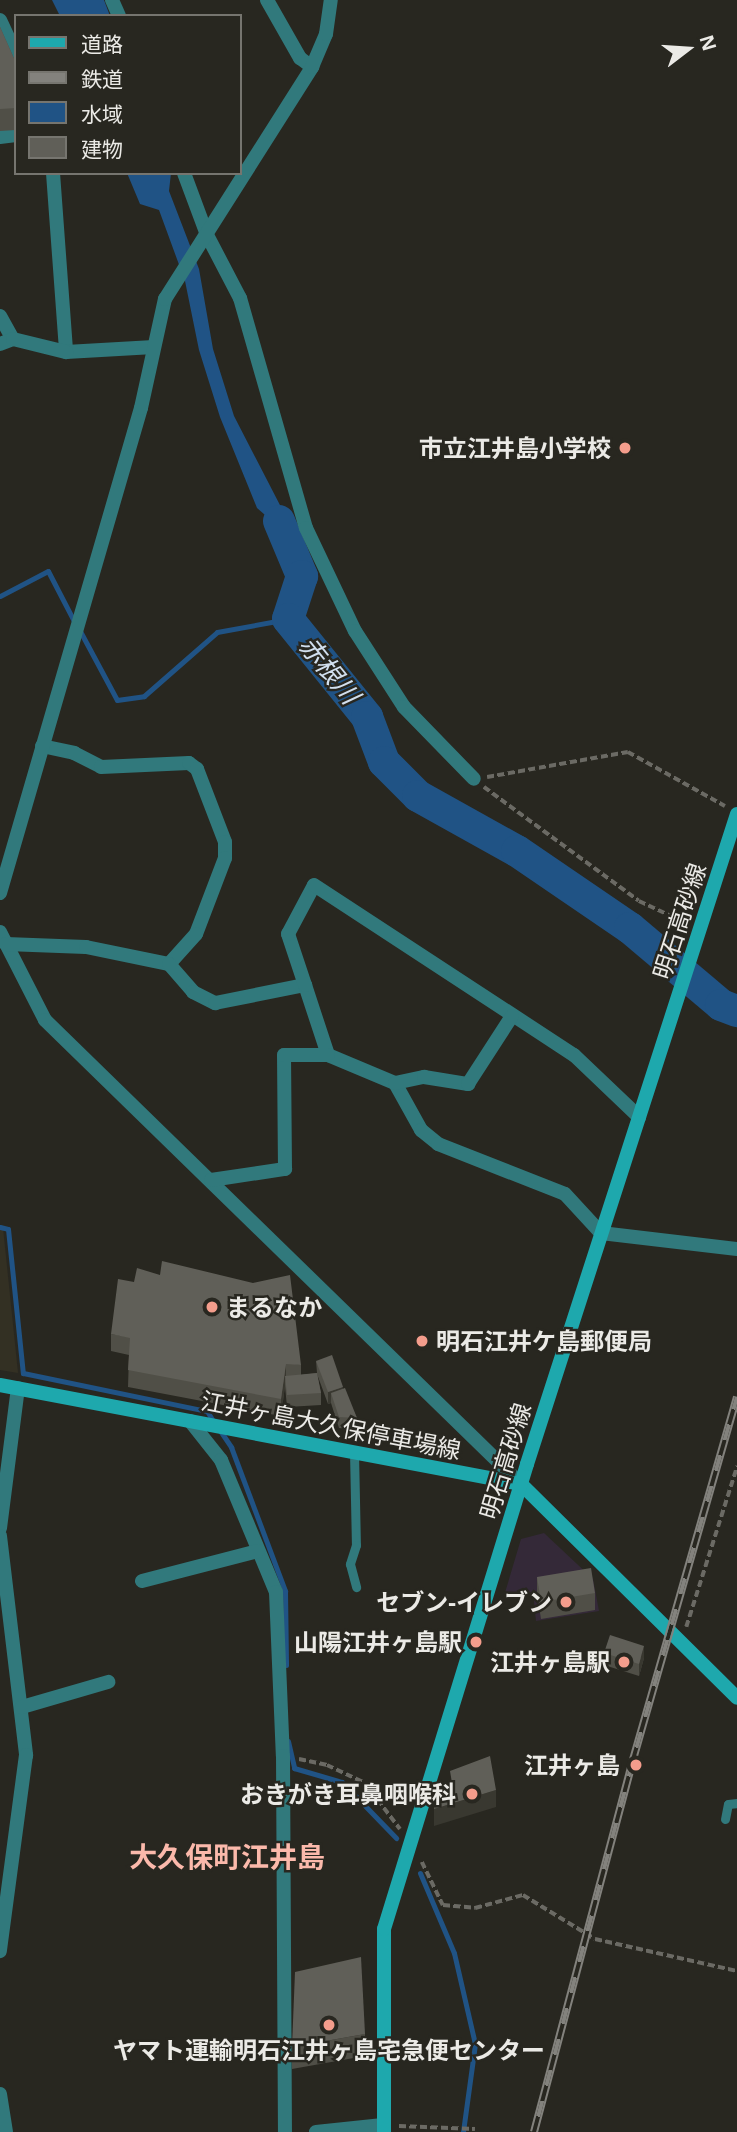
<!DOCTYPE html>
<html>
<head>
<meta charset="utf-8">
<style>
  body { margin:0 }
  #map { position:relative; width:737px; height:2132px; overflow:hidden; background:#282720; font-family:"Noto Sans","Noto Sans JP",sans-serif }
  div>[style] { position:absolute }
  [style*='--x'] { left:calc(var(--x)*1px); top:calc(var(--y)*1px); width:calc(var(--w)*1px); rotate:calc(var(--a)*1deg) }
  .commercial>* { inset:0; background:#342938 }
  .built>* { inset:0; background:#333023 }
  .water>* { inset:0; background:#205385 }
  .stream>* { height:5px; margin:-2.5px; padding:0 2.5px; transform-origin:2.5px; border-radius:2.5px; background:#205385 }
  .river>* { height:32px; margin:-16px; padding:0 16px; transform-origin:16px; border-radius:16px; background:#205385 }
  .path>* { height:3.5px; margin-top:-1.75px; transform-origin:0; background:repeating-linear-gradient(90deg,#6b6a64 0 7px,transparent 0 10.5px) }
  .lane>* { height:9px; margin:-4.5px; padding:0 4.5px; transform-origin:4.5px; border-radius:4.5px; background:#31797c }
  .street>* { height:14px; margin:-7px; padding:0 7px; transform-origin:7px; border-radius:7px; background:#31797c }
  .secondary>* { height:14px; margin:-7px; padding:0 7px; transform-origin:7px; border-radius:7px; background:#1ea8ad }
  .rail>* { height:8px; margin-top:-4px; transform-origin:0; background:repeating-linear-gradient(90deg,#282720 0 16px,#83827d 0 32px); box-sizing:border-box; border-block:2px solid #83827d }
  .wall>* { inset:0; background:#504f47 }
  .shaded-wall>* { inset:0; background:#393830 }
  .building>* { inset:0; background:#605f58 }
  .dots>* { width:19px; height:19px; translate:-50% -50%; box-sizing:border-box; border:4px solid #282720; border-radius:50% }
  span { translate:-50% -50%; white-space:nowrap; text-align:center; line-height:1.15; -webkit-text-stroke:5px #282720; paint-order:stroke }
  .poi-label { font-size:24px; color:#ebeae6; font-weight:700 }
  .right { translate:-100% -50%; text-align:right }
  .left { translate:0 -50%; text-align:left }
  .street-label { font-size:24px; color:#ebeae6 }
  .water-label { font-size:26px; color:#d2e0ef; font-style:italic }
  .quarter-label { font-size:28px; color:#fbb9ab; font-weight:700 }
  .legend { position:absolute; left:14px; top:14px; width:228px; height:161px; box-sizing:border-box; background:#282720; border:2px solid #76756f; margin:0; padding:9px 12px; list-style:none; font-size:21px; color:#ebeae6 }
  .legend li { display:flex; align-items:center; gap:14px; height:35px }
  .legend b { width:35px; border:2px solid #76756f }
  .north { position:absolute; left:653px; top:14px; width:70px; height:70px; -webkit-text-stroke:5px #282720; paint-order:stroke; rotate:73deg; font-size:19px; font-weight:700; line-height:28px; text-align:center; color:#ebeae6 }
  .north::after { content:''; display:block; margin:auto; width:24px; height:32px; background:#ebeae6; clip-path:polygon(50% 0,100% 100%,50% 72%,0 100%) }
</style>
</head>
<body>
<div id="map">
  <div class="commercial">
    <div style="clip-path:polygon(544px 1533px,593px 1579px,599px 1611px,536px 1621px,533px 1592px,504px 1596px,521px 1539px)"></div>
  </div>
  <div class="built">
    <div style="clip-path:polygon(0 1228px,3px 1228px,18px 1373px,0 1370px)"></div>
  </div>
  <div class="water">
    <div style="clip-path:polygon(52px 0,104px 0,110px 16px,60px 16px)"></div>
    <div style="clip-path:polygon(127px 173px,171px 173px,169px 191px,199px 269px,213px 349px,234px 416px,282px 509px,296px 562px,272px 521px,257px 508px,220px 417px,199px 350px,185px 281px,159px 210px,140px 204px)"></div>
  </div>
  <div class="stream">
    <div style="--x:0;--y:596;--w:54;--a:-27.5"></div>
    <div style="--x:48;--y:571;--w:59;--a:62.6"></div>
    <div style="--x:80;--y:631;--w:78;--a:61.8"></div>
    <div style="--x:117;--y:700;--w:27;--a:-8"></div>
    <div style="--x:144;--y:696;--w:97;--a:-41.2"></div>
    <div style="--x:217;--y:632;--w:72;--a:-10.4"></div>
    <div style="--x:0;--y:1227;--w:8;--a:14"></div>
    <div style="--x:8;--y:1229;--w:145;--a:84.1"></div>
    <div style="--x:23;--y:1373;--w:188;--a:11.7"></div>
    <div style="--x:207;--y:1411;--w:12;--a:59"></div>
    <div style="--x:219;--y:1429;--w:22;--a:56"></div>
    <div style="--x:231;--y:1447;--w:154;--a:69.4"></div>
    <div style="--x:285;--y:1591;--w:74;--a:89.2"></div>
    <div style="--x:288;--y:1741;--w:28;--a:77"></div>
    <div style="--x:294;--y:1768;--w:50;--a:16.3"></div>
    <div style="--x:342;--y:1782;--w:78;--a:46"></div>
    <div style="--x:420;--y:1873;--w:87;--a:67"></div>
    <div style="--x:454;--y:1953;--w:93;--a:77"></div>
    <div style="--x:475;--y:2044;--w:89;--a:97.8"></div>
  </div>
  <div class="river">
    <div style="--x:279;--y:521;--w:60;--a:67.3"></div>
    <div style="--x:302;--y:576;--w:45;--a:108"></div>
    <div style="--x:288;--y:619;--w:126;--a:51.1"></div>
    <div style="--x:367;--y:717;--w:48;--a:69.3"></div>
    <div style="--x:384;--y:762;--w:48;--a:45"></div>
    <div style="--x:418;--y:796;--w:113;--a:29.1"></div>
    <div style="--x:517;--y:851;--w:137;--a:34.3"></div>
    <div style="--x:630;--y:928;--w:119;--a:40.2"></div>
    <div style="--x:721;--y:1005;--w:17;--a:21"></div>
  </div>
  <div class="path">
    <div style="--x:487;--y:777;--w:143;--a:-10.1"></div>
    <div style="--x:628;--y:752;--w:111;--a:29.1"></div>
    <div style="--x:484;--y:787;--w:192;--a:36.3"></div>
    <div style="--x:639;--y:901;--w:52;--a:25.1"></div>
    <div style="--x:686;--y:1627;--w:169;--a:-72.4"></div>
    <div style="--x:299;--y:1759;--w:29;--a:12"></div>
    <div style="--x:327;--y:1765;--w:42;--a:25.3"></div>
    <div style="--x:365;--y:1783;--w:58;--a:52.7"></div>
    <div style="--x:422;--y:1862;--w:48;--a:64"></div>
    <div style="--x:443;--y:1905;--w:32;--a:5"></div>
    <div style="--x:475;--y:1908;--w:50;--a:-15.2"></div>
    <div style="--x:523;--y:1895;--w:84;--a:31.4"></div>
    <div style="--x:595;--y:1939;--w:146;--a:12.7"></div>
    <div style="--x:399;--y:2126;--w:76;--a:2.3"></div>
  </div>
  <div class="lane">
    <div style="--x:354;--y:1452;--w:93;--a:88.8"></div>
    <div style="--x:356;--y:1545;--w:20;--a:108"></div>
    <div style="--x:350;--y:1564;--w:24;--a:75"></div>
    <div style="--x:725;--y:1819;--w:15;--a:-79"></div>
    <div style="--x:728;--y:1804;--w:9;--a:-6"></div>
  </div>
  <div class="street">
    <div style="--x:112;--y:0;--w:17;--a:66"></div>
    <div style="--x:267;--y:0;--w:67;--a:60.4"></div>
    <div style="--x:300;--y:58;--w:15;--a:37"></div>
    <div style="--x:0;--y:20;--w:38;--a:65"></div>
    <div style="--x:0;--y:137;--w:16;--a:-7"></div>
    <div style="--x:53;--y:173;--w:179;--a:85.8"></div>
    <div style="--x:66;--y:352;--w:88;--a:-3.3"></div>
    <div style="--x:184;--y:173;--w:66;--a:69.6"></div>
    <div style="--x:207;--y:235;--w:71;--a:62.4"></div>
    <div style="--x:240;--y:298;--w:239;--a:74"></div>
    <div style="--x:306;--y:528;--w:114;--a:64.6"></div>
    <div style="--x:355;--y:631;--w:90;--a:57.2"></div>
    <div style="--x:404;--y:707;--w:100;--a:45.8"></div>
    <div style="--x:0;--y:316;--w:26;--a:61"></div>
    <div style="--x:0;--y:344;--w:14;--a:-21"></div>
    <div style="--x:13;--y:339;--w:55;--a:13.8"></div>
    <div style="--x:42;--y:746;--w:33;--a:12"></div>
    <div style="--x:74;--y:753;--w:30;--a:27"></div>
    <div style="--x:101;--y:767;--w:88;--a:-2.6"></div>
    <div style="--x:189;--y:763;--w:10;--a:37"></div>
    <div style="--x:197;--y:769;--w:78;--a:69"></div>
    <div style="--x:225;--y:842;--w:16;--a:90"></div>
    <div style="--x:225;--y:858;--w:81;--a:110.9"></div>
    <div style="--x:196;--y:934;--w:40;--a:132"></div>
    <div style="--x:0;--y:893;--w:505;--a:-73.79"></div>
    <div style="--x:141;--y:408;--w:112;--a:-77.6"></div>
    <div style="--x:165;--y:299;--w:275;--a:-57.6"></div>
    <div style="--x:312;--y:67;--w:36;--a:-67"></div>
    <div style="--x:326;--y:34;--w:34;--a:-82"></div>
    <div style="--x:0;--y:932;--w:99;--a:62.9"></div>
    <div style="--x:45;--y:1020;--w:665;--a:44.27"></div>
    <div style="--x:6;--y:944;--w:80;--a:2.1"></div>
    <div style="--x:86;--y:947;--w:85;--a:11.6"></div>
    <div style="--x:169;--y:964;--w:37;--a:49"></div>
    <div style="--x:193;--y:992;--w:25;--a:27"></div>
    <div style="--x:215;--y:1003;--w:92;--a:-11.3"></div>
    <div style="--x:305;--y:985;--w:74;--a:71.8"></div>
    <div style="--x:328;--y:1055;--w:73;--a:22.7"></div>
    <div style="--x:395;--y:1083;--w:54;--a:61"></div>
    <div style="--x:421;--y:1130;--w:22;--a:39"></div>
    <div style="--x:438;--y:1144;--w:136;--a:21.5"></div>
    <div style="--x:565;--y:1194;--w:53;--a:47.3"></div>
    <div style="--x:601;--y:1233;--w:137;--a:6.7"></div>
    <div style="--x:305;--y:985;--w:54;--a:-108.4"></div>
    <div style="--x:288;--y:934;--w:55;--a:-62"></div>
    <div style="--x:314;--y:885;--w:311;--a:33.2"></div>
    <div style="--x:574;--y:1055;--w:90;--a:43.6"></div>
    <div style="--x:395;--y:1083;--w:30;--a:-12"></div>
    <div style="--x:424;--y:1077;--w:45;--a:9"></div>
    <div style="--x:468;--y:1084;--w:81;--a:-57.1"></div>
    <div style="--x:211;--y:1180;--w:75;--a:-8.5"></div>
    <div style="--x:285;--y:1169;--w:114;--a:-90.5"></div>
    <div style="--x:284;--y:1055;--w:44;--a:0"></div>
    <div style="--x:190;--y:1421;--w:50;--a:51.5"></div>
    <div style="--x:221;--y:1460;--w:143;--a:67.4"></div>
    <div style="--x:276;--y:1592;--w:164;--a:87.6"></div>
    <div style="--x:283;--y:1756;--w:376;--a:89.7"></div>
    <div style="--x:0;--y:1528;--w:141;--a:-82.7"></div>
    <div style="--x:0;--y:1536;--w:221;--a:83.2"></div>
    <div style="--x:26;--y:1755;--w:198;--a:97.6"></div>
    <div style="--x:142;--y:1581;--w:120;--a:-14.5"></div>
    <div style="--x:22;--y:1707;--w:90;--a:-16.2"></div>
    <div style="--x:0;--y:2094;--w:38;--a:81"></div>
    <div style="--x:316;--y:2132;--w:67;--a:-6"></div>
  </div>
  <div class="secondary">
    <div style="--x:0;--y:1385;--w:530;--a:10.76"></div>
    <div style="--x:521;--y:1484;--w:304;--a:44.7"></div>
    <div style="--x:384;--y:2132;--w:203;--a:-90"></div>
    <div style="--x:384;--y:1929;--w:486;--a:-72.9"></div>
    <div style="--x:527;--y:1464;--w:683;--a:-72.1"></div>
  </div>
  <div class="rail">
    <div style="--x:534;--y:2132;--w:382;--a:-75.1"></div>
    <div style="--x:632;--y:1763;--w:381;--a:-74"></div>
  </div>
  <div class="wall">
    <div style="clip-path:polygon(0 27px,16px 63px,16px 130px,0 131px)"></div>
    <div style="clip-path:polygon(111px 1334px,301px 1365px,301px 1375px,317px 1373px,316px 1361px,343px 1389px,357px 1418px,357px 1430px,339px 1428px,331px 1403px,328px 1404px,317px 1374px,321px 1393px,321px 1405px,287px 1407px,285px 1386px,281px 1416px,128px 1387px,129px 1355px,111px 1351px)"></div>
    <div style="clip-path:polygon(537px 1577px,595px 1593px,595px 1610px,541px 1619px,537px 1594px)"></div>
    <div style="clip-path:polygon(604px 1653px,644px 1658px,639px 1676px,604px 1665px)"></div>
    <div style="clip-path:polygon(365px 2034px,365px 2056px,292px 2069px,292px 2047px)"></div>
  </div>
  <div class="shaded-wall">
    <div style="clip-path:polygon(286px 1364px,286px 1381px,285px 1376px,285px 1386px,281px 1416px,281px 1399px)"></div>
    <div style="clip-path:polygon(343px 1387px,343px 1398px,331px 1393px,331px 1403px,328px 1404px,328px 1392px)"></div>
    <div style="clip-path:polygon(644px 1646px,644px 1658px,639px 1676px,639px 1664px)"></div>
    <div style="clip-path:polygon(496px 1790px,496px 1807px,434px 1826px,434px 1809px)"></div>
  </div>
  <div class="building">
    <div style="clip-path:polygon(0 27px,16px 63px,16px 108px,0 109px)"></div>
    <div style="clip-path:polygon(162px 1261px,253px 1283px,290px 1275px,301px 1365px,286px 1364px,281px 1399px,128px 1370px,130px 1338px,111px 1334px,118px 1279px,134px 1282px,137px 1268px,160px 1275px)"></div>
    <div style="clip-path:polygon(332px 1355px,343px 1387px,328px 1392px,316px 1361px)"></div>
    <div style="clip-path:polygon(317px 1373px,321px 1393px,287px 1395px,285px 1376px)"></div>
    <div style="clip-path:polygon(345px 1388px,357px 1418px,339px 1417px,331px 1393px)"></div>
    <div style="clip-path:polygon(591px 1568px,595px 1593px,541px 1602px,537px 1577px)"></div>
    <div style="clip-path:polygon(610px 1635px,644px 1646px,639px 1664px,604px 1653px)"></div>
    <div style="clip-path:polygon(490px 1756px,496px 1790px,434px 1809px,434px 1790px,452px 1783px,450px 1771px)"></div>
    <div style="clip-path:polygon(361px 1957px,365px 2034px,292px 2047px,295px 1972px)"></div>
  </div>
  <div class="dots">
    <div style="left:625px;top:448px;background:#f49d8c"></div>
    <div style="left:212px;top:1307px;background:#f49d8c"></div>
    <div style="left:422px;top:1341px;background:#f49d8c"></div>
    <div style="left:566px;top:1602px;background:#f49d8c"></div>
    <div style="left:476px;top:1642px;background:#f49d8c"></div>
    <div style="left:624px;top:1662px;background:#f49d8c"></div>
    <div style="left:636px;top:1765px;background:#f49d8c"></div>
    <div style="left:472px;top:1794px;background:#f49d8c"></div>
    <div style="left:329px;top:2025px;background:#f49d8c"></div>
  </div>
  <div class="poi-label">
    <span class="right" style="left:611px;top:448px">市立江井島小学校</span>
    <span class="left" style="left:226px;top:1307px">まるなか</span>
    <span class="left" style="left:436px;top:1341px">明石江井ケ島郵便局</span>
    <span class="right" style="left:552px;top:1602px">セブン-イレブン</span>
    <span class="right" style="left:462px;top:1642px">山陽江井ヶ島駅</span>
    <span class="right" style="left:610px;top:1662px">江井ヶ島駅</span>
    <span class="right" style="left:620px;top:1765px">江井ヶ島</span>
    <span class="right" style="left:456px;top:1794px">おきがき耳鼻咽喉科</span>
    <span style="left:329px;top:2050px">ヤマト運輸明石江井ヶ島宅急便センター</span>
  </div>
  <div class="street-label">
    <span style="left:679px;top:921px;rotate:-72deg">明石高砂線</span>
    <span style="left:331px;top:1425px;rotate:11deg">江井ヶ島大久保停車場線</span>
    <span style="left:505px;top:1461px;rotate:-73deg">明石高砂線</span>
  </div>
  <div class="water-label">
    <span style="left:329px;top:670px;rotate:51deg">赤根川</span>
  </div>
  <div class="quarter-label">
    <span style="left:227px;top:1856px">大久保町江井島</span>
  </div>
  <ul class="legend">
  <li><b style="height:9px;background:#1ea8ad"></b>道路</li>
  <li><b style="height:9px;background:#83827d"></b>鉄道</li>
  <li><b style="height:19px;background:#205385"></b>水域</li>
  <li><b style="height:19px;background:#605f58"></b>建物</li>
  </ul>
  <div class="north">N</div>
</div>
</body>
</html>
